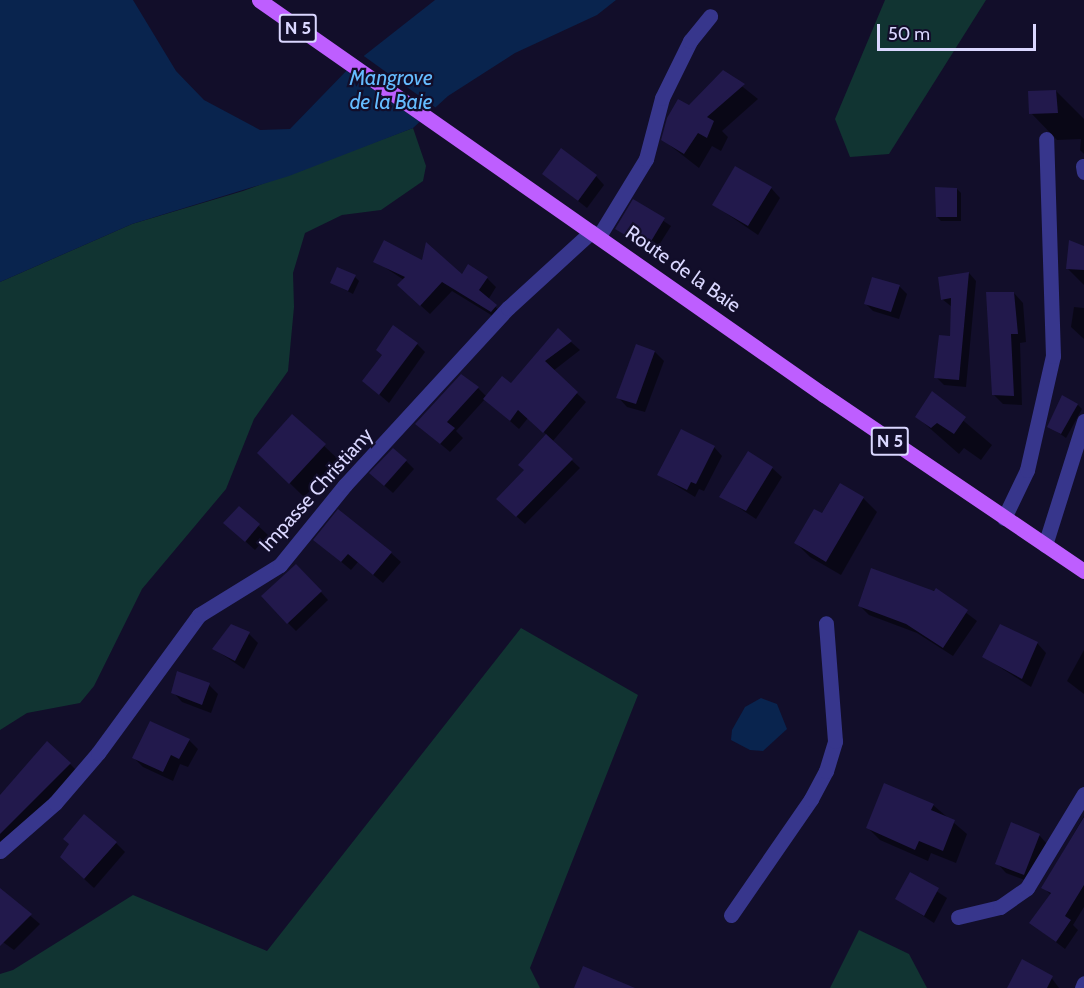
<!DOCTYPE html>
<html>
<head>
<meta charset="utf-8">
<style>
  body { margin:0 }
  #map { position:relative; width:1084px; height:988px; overflow:hidden; background:#120e2a; font-family:Cabin,sans-serif }
  div>[style] { position:absolute }
  [style*='--x'] { left:calc(var(--x)*1px); top:calc(var(--y)*1px); width:calc(var(--w)*1px); rotate:calc(var(--a)*1deg) }
  .green>* { inset:0; background:#113432 }
  .water>* { inset:0; background:#09244e }
  .pier>* { inset:0; background:#120e2a }
  .shadow>* { inset:0; background:#0007 }
  .building>* { inset:0; background:#22194c }
  .minor>* { height:15px; margin:-7.5px; padding:0 7.5px; transform-origin:7.5px; border-radius:7.5px; background:#37368c }
  .major>* { height:15px; margin:-7.5px; padding:0 7.5px; transform-origin:7.5px; border-radius:7.5px; background:#be5eff }
  span { translate:-50% -50%; white-space:nowrap; text-align:center; line-height:1.15; -webkit-text-stroke:4.5px #120e2a; paint-order:stroke }
  .shield-label span { padding:2px 4px; background:#120e2a; border:2px solid; border-radius:4px; -webkit-text-stroke-width:0 }
  .shield-label { font-size:18px; color:#dad7ff; font-weight:700 }
  .street-label { font-size:20px; color:#dad7ff }
  .water-label { font-size:21px; color:#65bcff; font-style:italic }
  .scale { position:absolute; left:877px; top:24px; width:159px; height:27px; box-sizing:border-box; border:3px solid #dad7ff; border-top:0; padding-left:8px; font-size:18px; line-height:21px; white-space:nowrap; color:#dad7ff; -webkit-text-stroke:4px #120e2a; paint-order:stroke }
</style>
</head>
<body>
<div id="map">
  <div class="green">
    <div style="clip-path:polygon(885px 0,986px 0,889px 154px,850px 157px,835px 119px)"></div>
    <div style="clip-path:polygon(413px 128px,426px 166px,423px 181px,381px 210px,342px 215px,305px 233px,293px 273px,294px 307px,288px 371px,254px 419px,226px 489px,142px 589px,94px 686px,80px 703px,27px 713px,0 730px,0 282px,132px 224px,243px 191px)"></div>
    <div style="clip-path:polygon(521px 628px,638px 695px,530px 968px,540px 988px,0 988px,0 974px,13px 970px,133px 895px,267px 951px)"></div>
    <div style="clip-path:polygon(859px 930px,909px 954px,927px 988px,830px 988px)"></div>
  </div>
  <div class="water">
    <div style="clip-path:polygon(0 0,133px 0,176px 71px,204px 100px,260px 130px,290px 129px,351px 66px,435px 0,616px 0,597px 15px,515px 53px,448px 96px,413px 128px,289px 176px,132px 224px,0 282px)"></div>
    <div style="clip-path:polygon(761px 698px,777px 704px,787px 729px,763px 751px,750px 750px,731px 740px,732px 730px,745px 707px)"></div>
  </div>
  <div class="pier">
    <div style="clip-path:polygon(361px 54px,436px 108px,423px 124px,344px 69px)"></div>
  </div>
  <div class="shadow">
    <div style="clip-path:polygon(724px 72px,758px 99px,722px 131px,728px 137px,721px 151px,712px 146px,699px 168px,663px 140px)"></div>
    <div style="clip-path:polygon(1056px 91px,1084px 119px,1084px 116px,1084px 154px,1080px 150px,1081px 139px,1057px 140px,1031px 113px)"></div>
    <div style="clip-path:polygon(544px 174px,596px 176px,604px 185px,587px 208px)"></div>
    <div style="clip-path:polygon(771px 188px,780px 198px,758px 235px,714px 205px)"></div>
    <div style="clip-path:polygon(957px 189px,961px 193px,961px 221px,941px 221px,937px 217px)"></div>
    <div style="clip-path:polygon(634px 201px,671px 226px,654px 253px,617px 228px)"></div>
    <div style="clip-path:polygon(1084px 248px,1084px 285px,1067px 268px)"></div>
    <div style="clip-path:polygon(375px 261px,423px 263px,462px 277px,487px 278px,496px 287px,488px 300px,505px 316px,501px 321px,452px 291px,430px 314px,408px 294px,404px 280px)"></div>
    <div style="clip-path:polygon(969px 273px,976px 281px,966px 387px,944px 385px,936px 377px,952px 338px,952px 307px,942px 299px)"></div>
    <div style="clip-path:polygon(355px 277px,359px 281px,353px 294px,332px 283px)"></div>
    <div style="clip-path:polygon(899px 286px,907px 294px,899px 319px,873px 311px,866px 304px)"></div>
    <div style="clip-path:polygon(1014px 293px,1023px 303px,1026px 342px,1020px 343px,1022px 405px,1003px 404px,994px 395px)"></div>
    <div style="clip-path:polygon(1074px 307px,1084px 308px,1084px 339px,1071px 327px)"></div>
    <div style="clip-path:polygon(571px 342px,580px 350px,553px 371px,586px 402px,552px 442px,580px 468px,525px 524px,506px 507px,526px 470px,520px 465px,547px 435px,528px 418px,519px 429px,485px 399px,456px 431px,463px 438px,450px 452px,417px 424px,478px 388px,487px 397px,511px 385px)"></div>
    <div style="clip-path:polygon(417px 344px,425px 352px,389px 403px,373px 389px)"></div>
    <div style="clip-path:polygon(637px 346px,655px 352px,664px 361px,645px 412px,627px 407px,618px 397px)"></div>
    <div style="clip-path:polygon(932px 394px,992px 445px,981px 460px,964px 448px,959px 454px,917px 417px)"></div>
    <div style="clip-path:polygon(1078px 405px,1082px 409px,1066px 438px,1049px 426px)"></div>
    <div style="clip-path:polygon(292px 416px,339px 460px,304px 497px,259px 453px)"></div>
    <div style="clip-path:polygon(714px 447px,722px 456px,704px 491px,699px 489px,695px 497px,659px 475px)"></div>
    <div style="clip-path:polygon(406px 461px,414px 469px,393px 493px,379px 481px)"></div>
    <div style="clip-path:polygon(772px 468px,782px 477px,756px 519px,721px 496px)"></div>
    <div style="clip-path:polygon(863px 498px,877px 512px,841px 575px,810px 557px,796px 543px,822px 515px)"></div>
    <div style="clip-path:polygon(239px 508px,268px 535px,255px 550px,235px 532px)"></div>
    <div style="clip-path:polygon(315px 540px,391px 553px,401px 562px,383px 583px,358px 562px,351px 570px)"></div>
    <div style="clip-path:polygon(304px 573px,328px 600px,296px 631px,288px 623px)"></div>
    <div style="clip-path:polygon(936px 590px,977px 621px,953px 656px,917px 633px,869px 615px,860px 606px)"></div>
    <div style="clip-path:polygon(249px 634px,258px 643px,244px 669px,214px 649px)"></div>
    <div style="clip-path:polygon(1037px 643px,1046px 653px,1031px 687px,984px 657px)"></div>
    <div style="clip-path:polygon(1084px 650px,1084px 694px,1067px 681px)"></div>
    <div style="clip-path:polygon(209px 685px,218px 694px,211px 713px,182px 702px,173px 692px)"></div>
    <div style="clip-path:polygon(189px 740px,198px 749px,188px 767px,180px 764px,173px 781px,143px 767px,134px 758px)"></div>
    <div style="clip-path:polygon(70px 764px,79px 773px,0 851px,0 797px)"></div>
    <div style="clip-path:polygon(933px 805px,967px 834px,956px 863px,931px 853px,928px 861px,880px 840px,868px 828px)"></div>
    <div style="clip-path:polygon(1084px 816px,1084px 907px,1073px 925px,1078px 930px,1065px 949px,1031px 923px,1051px 895px,1043px 887px)"></div>
    <div style="clip-path:polygon(1039px 835px,1048px 845px,1033px 883px,1006px 873px,997px 863px)"></div>
    <div style="clip-path:polygon(116px 843px,125px 852px,94px 888px,71px 867px)"></div>
    <div style="clip-path:polygon(910px 874px,947px 898px,934px 923px,897px 899px)"></div>
    <div style="clip-path:polygon(0 890px,40px 924px,14px 950px,0 940px)"></div>
    <div style="clip-path:polygon(1050px 976px,1059px 988px,1009px 988px)"></div>
  </div>
  <div class="building">
    <div style="clip-path:polygon(723px 70px,745px 84px,707px 117px,714px 121px,707px 138px,698px 133px,684px 154px,661px 140px,667px 118px,678px 99px,689px 105px)"></div>
    <div style="clip-path:polygon(1056px 90px,1058px 113px,1029px 114px,1028px 91px)"></div>
    <div style="clip-path:polygon(561px 148px,597px 175px,578px 201px,542px 174px)"></div>
    <div style="clip-path:polygon(735px 166px,772px 187px,748px 226px,712px 205px)"></div>
    <div style="clip-path:polygon(935px 187px,957px 188px,957px 217px,936px 217px)"></div>
    <div style="clip-path:polygon(633px 199px,665px 218px,647px 248px,615px 229px)"></div>
    <div style="clip-path:polygon(384px 240px,422px 260px,426px 242px,462px 274px,468px 264px,488px 277px,479px 290px,497px 305px,491px 312px,442px 282px,420px 306px,397px 285px,405px 277px,373px 262px)"></div>
    <div style="clip-path:polygon(1069px 240px,1084px 246px,1084px 270px,1066px 269px)"></div>
    <div style="clip-path:polygon(337px 267px,356px 275px,348px 291px,330px 283px)"></div>
    <div style="clip-path:polygon(969px 272px,959px 380px,934px 378px,939px 335px,950px 336px,951px 298px,941px 300px,938px 277px)"></div>
    <div style="clip-path:polygon(872px 277px,900px 285px,891px 312px,864px 304px)"></div>
    <div style="clip-path:polygon(986px 292px,1014px 292px,1018px 334px,1011px 334px,1014px 396px,992px 395px)"></div>
    <div style="clip-path:polygon(393px 325px,418px 343px,379px 395px,362px 381px,382px 355px,376px 350px)"></div>
    <div style="clip-path:polygon(558px 328px,572px 341px,545px 361px,578px 392px,543px 433px,518px 410px,510px 421px,483px 399px,502px 376px,511px 383px)"></div>
    <div style="clip-path:polygon(636px 344px,655px 351px,636px 404px,616px 398px)"></div>
    <div style="clip-path:polygon(461px 374px,479px 387px,447px 422px,455px 428px,440px 444px,415px 424px)"></div>
    <div style="clip-path:polygon(932px 391px,966px 417px,954px 434px,937px 423px,931px 428px,915px 417px)"></div>
    <div style="clip-path:polygon(1062px 395px,1078px 404px,1061px 434px,1047px 427px)"></div>
    <div style="clip-path:polygon(292px 414px,326px 444px,289px 484px,257px 453px)"></div>
    <div style="clip-path:polygon(681px 429px,715px 446px,696px 484px,691px 482px,687px 490px,657px 475px)"></div>
    <div style="clip-path:polygon(546px 434px,573px 459px,516px 517px,496px 499px,524px 470px,518px 465px)"></div>
    <div style="clip-path:polygon(393px 448px,407px 460px,384px 486px,369px 473px)"></div>
    <div style="clip-path:polygon(748px 451px,773px 467px,746px 511px,719px 497px)"></div>
    <div style="clip-path:polygon(840px 483px,864px 497px,826px 562px,794px 543px,814px 509px,822px 513px)"></div>
    <div style="clip-path:polygon(239px 506px,260px 524px,245px 542px,223px 523px)"></div>
    <div style="clip-path:polygon(338px 509px,392px 552px,373px 575px,348px 554px,341px 562px,313px 540px)"></div>
    <div style="clip-path:polygon(296px 564px,322px 591px,287px 624px,261px 596px)"></div>
    <div style="clip-path:polygon(871px 568px,934px 591px,936px 588px,968px 610px,943px 648px,906px 624px,858px 606px)"></div>
    <div style="clip-path:polygon(231px 624px,250px 632px,235px 661px,212px 649px)"></div>
    <div style="clip-path:polygon(1000px 624px,1038px 642px,1022px 679px,982px 657px)"></div>
    <div style="clip-path:polygon(177px 671px,210px 683px,202px 705px,171px 693px)"></div>
    <div style="clip-path:polygon(150px 721px,190px 739px,179px 759px,171px 755px,163px 772px,132px 758px)"></div>
    <div style="clip-path:polygon(47px 741px,71px 763px,0 834px,0 795px)"></div>
    <div style="clip-path:polygon(884px 783px,934px 804px,931px 810px,955px 820px,943px 851px,919px 841px,915px 850px,866px 828px)"></div>
    <div style="clip-path:polygon(84px 814px,117px 842px,84px 879px,60px 857px,69px 844px,63px 839px)"></div>
    <div style="clip-path:polygon(1084px 817px,1084px 885px,1065px 916px,1071px 920px,1056px 942px,1029px 923px,1051px 893px,1041px 888px)"></div>
    <div style="clip-path:polygon(1011px 822px,1040px 834px,1024px 875px,995px 864px)"></div>
    <div style="clip-path:polygon(910px 872px,939px 888px,924px 916px,895px 899px)"></div>
    <div style="clip-path:polygon(0 888px,32px 914px,0 946px)"></div>
    <div style="clip-path:polygon(1022px 959px,1053px 976px,1047px 988px,1007px 988px)"></div>
    <div style="clip-path:polygon(583px 966px,635px 988px,574px 988px)"></div>
  </div>
  <div class="minor">
    <div style="--x:1083;--y:166;--w:6;--a:81"></div>
    <div style="--x:599;--y:236;--w:90;--a:-58.6"></div>
    <div style="--x:646;--y:159;--w:63;--a:-75.3"></div>
    <div style="--x:662;--y:98;--w:64;--a:-63.8"></div>
    <div style="--x:690;--y:41;--w:32;--a:-51"></div>
    <div style="--x:1004;--y:518;--w:53;--a:-64.4"></div>
    <div style="--x:1027;--y:470;--w:117;--a:-77.2"></div>
    <div style="--x:1053;--y:356;--w:217;--a:-91.8"></div>
    <div style="--x:1045;--y:545;--w:130;--a:-72.5"></div>
    <div style="--x:0;--y:851;--w:73;--a:-41.1"></div>
    <div style="--x:55;--y:803;--w:66;--a:-49.3"></div>
    <div style="--x:98;--y:753;--w:171;--a:-53.8"></div>
    <div style="--x:199;--y:615;--w:95;--a:-31.7"></div>
    <div style="--x:280;--y:565;--w:103;--a:-50.9"></div>
    <div style="--x:345;--y:485;--w:241;--a:-47.4"></div>
    <div style="--x:508;--y:308;--w:113;--a:-42.5"></div>
    <div style="--x:731;--y:915;--w:141;--a:-55.4"></div>
    <div style="--x:811;--y:799;--w:32;--a:-62"></div>
    <div style="--x:826;--y:771;--w:31;--a:-73"></div>
    <div style="--x:835;--y:741;--w:118;--a:-94.4"></div>
    <div style="--x:958;--y:917;--w:43;--a:-13.4"></div>
    <div style="--x:1000;--y:907;--w:33;--a:-35"></div>
    <div style="--x:1027;--y:888;--w:110;--a:-58.8"></div>
    <div style="--x:1082;--y:988;--w:5;--a:-68"></div>
  </div>
  <div class="major">
    <div style="--x:259;--y:0;--w:689;--a:34.96"></div>
    <div style="--x:824;--y:395;--w:314;--a:34.1"></div>
  </div>
  <div class="shield-label">
    <span style="left:298px;top:28px">N 5</span>
    <span style="left:890px;top:441px">N 5</span>
  </div>
  <div class="street-label">
    <span style="left:683px;top:269px;rotate:35deg">Route de la Baie</span>
    <span style="left:316px;top:490px;rotate:-48deg">Impasse Christiany</span>
  </div>
  <div class="water-label">
    <span style="left:391px;top:90px">Mangrove<br>de la Baie</span>
  </div>
  <div class="scale">50 m</div>
</div>
</body>
</html>
